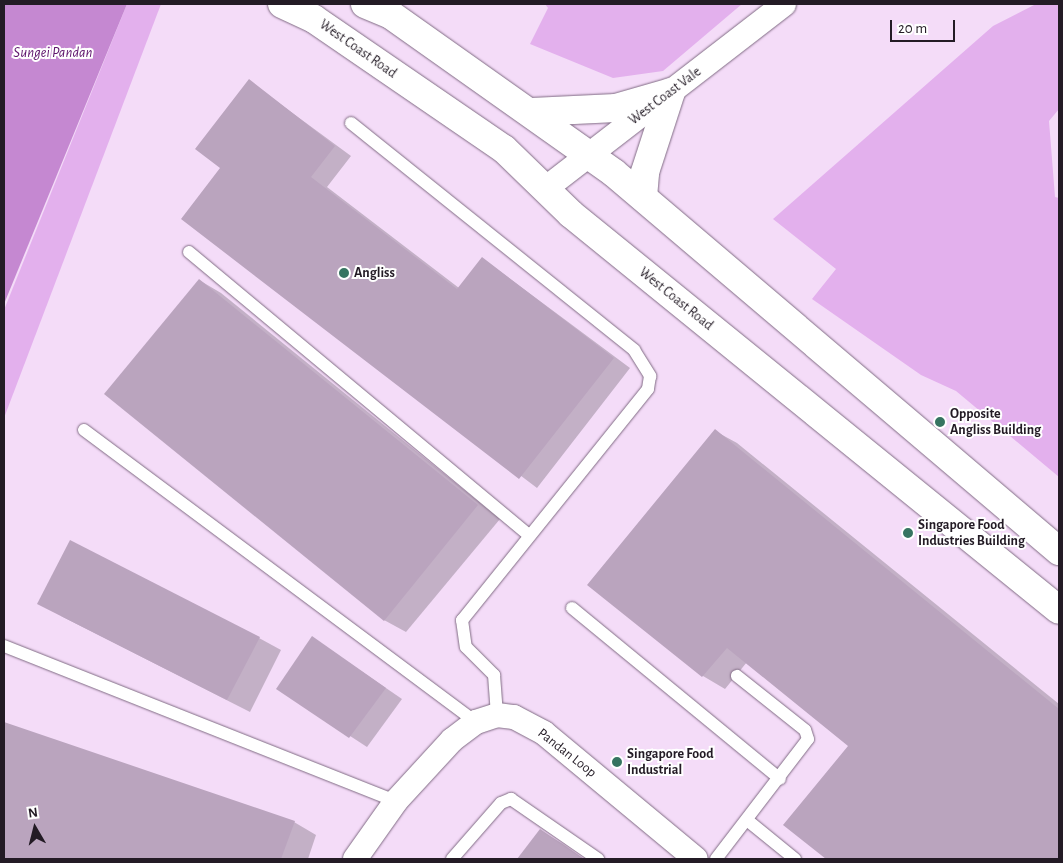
<!DOCTYPE html>
<html>
<head>
<meta charset="utf-8">
<style>
  body { margin:0 }
  #map { position:relative; width:1063px; height:863px; overflow:hidden; background:#f4dcf8; font-family:"Alegreya Sans",sans-serif }
  div>[style] { position:absolute }
  [style*='--x'] { left:calc(var(--x)*1px); top:calc(var(--y)*1px); width:calc(var(--w)*1px); rotate:calc(var(--a)*1deg) }
  .green>* { inset:0; background:#e3b0ed }
  .water>* { inset:0; background:#c588d1 }
  .shadow>* { inset:0; background:#0003 }
  .building>* { inset:0; background:#baa4be }
  .roads { filter:drop-shadow(0 0 1px #806b84) drop-shadow(0 0 1px #806b84) }
  .lane>* { height:12px; margin:-6px; padding:0 6px; transform-origin:6px; border-radius:6px; background:#fff }
  .street>* { height:24px; margin:-12px; padding:0 12px; transform-origin:12px; border-radius:12px; background:#fff }
  .primary>* { height:28px; margin:-14px; padding:0 14px; transform-origin:14px; border-radius:14px; background:#fff }
  .dots>* { width:14px; height:14px; translate:-50% -50%; box-sizing:border-box; border:2px solid #fff; border-radius:50% }
  span { translate:-50% -50%; white-space:nowrap; text-align:center; line-height:1.15; -webkit-text-stroke:4px #fff; paint-order:stroke }
  .street-label { font-size:14px; color:#231b25 }
  .poi-label { font-size:14px; color:#231b25; font-weight:700 }
  .left { translate:0 -50%; text-align:left }
  .water-label { font-size:15px; color:#5e146c; font-style:italic }
  .frame { position:absolute; inset:0; border:5px solid #231b25; pointer-events:none }
  .north { position:absolute; left:10px; top:803px; width:50px; height:50px; -webkit-text-stroke:4px #fff; paint-order:stroke; rotate:352deg; font-size:14px; font-weight:700; line-height:20px; text-align:center; color:#231b25 }
  .north::after { content:''; display:block; margin:auto; width:18px; height:22px; background:#231b25; clip-path:polygon(50% 0,100% 100%,50% 72%,0 100%) }
  .scale { position:absolute; left:890px; top:20px; width:65px; height:22px; box-sizing:border-box; border:2px solid #231b25; border-top:0; padding-left:6px; font-size:15px; line-height:18px; white-space:nowrap; color:#231b25; -webkit-text-stroke:4px #fff; paint-order:stroke }
</style>
</head>
<body>
<div id="map">
  <div class="green">
    <div style="clip-path:polygon(127px 4px,161px 4px,4px 418px,4px 310px)"></div>
    <div style="clip-path:polygon(545px 4px,742px 4px,663px 71px,613px 78px,530px 44px,548px 8px)"></div>
    <div style="clip-path:polygon(1036px 4px,1059px 4px,1059px 109px,1049px 121px,1055px 197px,1059px 198px,1059px 477px,956px 391px,921px 375px,812px 299px,836px 269px,773px 219px,993px 26px)"></div>
  </div>
  <div class="water">
    <div style="clip-path:polygon(4px 4px,127px 4px,4px 304px)"></div>
  </div>
  <div class="shadow">
    <div style="clip-path:polygon(249px 81px,351px 156px,327px 187px,459px 288px,482px 258px,630px 368px,537px 488px,183px 218px,222px 168px)"></div>
    <div style="clip-path:polygon(199px 280px,221px 293px,500px 519px,406px 632px,384px 620px)"></div>
    <div style="clip-path:polygon(715px 431px,737px 443px,1059px 704px,1059px 859px,828px 859px,785px 825px,850px 745px,747px 662px,725px 689px,703px 676px,589px 585px)"></div>
    <div style="clip-path:polygon(61px 616px,259px 638px,281px 650px,250px 712px)"></div>
    <div style="clip-path:polygon(313px 638px,402px 699px,367px 747px,278px 689px)"></div>
    <div style="clip-path:polygon(4px 724px,294px 822px,316px 835px,308px 859px,4px 859px)"></div>
    <div style="clip-path:polygon(541px 831px,563px 844px,584px 859px,518px 859px)"></div>
  </div>
  <div class="building">
    <div style="clip-path:polygon(249px 79px,335px 146px,311px 177px,457px 289px,482px 257px,614px 358px,519px 479px,181px 219px,220px 168px,195px 149px)"></div>
    <div style="clip-path:polygon(199px 279px,478px 505px,384px 621px,104px 394px)"></div>
    <div style="clip-path:polygon(715px 429px,1059px 709px,1059px 859px,826px 859px,783px 825px,848px 746px,727px 648px,702px 677px,587px 585px)"></div>
    <div style="clip-path:polygon(70px 540px,260px 637px,227px 700px,37px 604px)"></div>
    <div style="clip-path:polygon(312px 636px,386px 688px,349px 738px,276px 689px)"></div>
    <div style="clip-path:polygon(4px 722px,295px 821px,281px 859px,4px 859px)"></div>
    <div style="clip-path:polygon(540px 829px,584px 859px,517px 859px)"></div>
  </div>
  <div class="roads">
    <div class="lane">
      <div style="--x:351;--y:123;--w:363;--a:38.7"></div>
      <div style="--x:634;--y:350;--w:31;--a:58"></div>
      <div style="--x:650;--y:376;--w:13;--a:99"></div>
      <div style="--x:648;--y:389;--w:297;--a:128.8"></div>
      <div style="--x:462;--y:620;--w:27;--a:82"></div>
      <div style="--x:466;--y:647;--w:40;--a:45"></div>
      <div style="--x:494;--y:675;--w:40;--a:85.7"></div>
      <div style="--x:189;--y:252;--w:442;--a:39.8"></div>
      <div style="--x:84;--y:430;--w:489;--a:36.7"></div>
      <div style="--x:572;--y:608;--w:269;--a:39.4"></div>
      <div style="--x:4;--y:646;--w:422;--a:21.6"></div>
      <div style="--x:747;--y:820;--w:62;--a:39.1"></div>
      <div style="--x:452;--y:859;--w:74;--a:-48.8"></div>
      <div style="--x:501;--y:803;--w:11;--a:-22"></div>
      <div style="--x:511;--y:799;--w:106;--a:34.6"></div>
      <div style="--x:716;--y:859;--w:151;--a:-52.5"></div>
      <div style="--x:808;--y:739;--w:9;--a:-108"></div>
      <div style="--x:805;--y:730;--w:87;--a:-141.5"></div>
    </div>
    <div class="street">
      <div style="--x:545;--y:189;--w:302;--a:-37.7"></div>
      <div style="--x:355;--y:859;--w:71;--a:-54.7"></div>
      <div style="--x:396;--y:801;--w:83;--a:-47.4"></div>
      <div style="--x:452;--y:740;--w:30;--a:-37"></div>
      <div style="--x:476;--y:722;--w:22;--a:-18"></div>
      <div style="--x:497;--y:715;--w:17;--a:7"></div>
      <div style="--x:514;--y:717;--w:34;--a:28"></div>
      <div style="--x:544;--y:733;--w:197;--a:39.7"></div>
    </div>
    <div class="primary">
      <div style="--x:282;--y:4;--w:35;--a:25"></div>
      <div style="--x:314;--y:19;--w:230;--a:34.4"></div>
      <div style="--x:504;--y:149;--w:93;--a:44.1"></div>
      <div style="--x:571;--y:214;--w:628;--a:39.06"></div>
      <div style="--x:365;--y:4;--w:28;--a:23"></div>
      <div style="--x:391;--y:15;--w:273;--a:35.3"></div>
      <div style="--x:614;--y:173;--w:584;--a:40.35"></div>
      <div style="--x:532;--y:112;--w:84;--a:-2.7"></div>
      <div style="--x:616;--y:108;--w:57;--a:-16.2"></div>
      <div style="--x:643;--y:197;--w:25;--a:-85"></div>
      <div style="--x:645;--y:172;--w:84;--a:-72"></div>
    </div>
  </div>
  <div class="dots">
    <div style="left:344px;top:273px;background:#367461"></div>
    <div style="left:940px;top:422px;background:#367461"></div>
    <div style="left:908px;top:533px;background:#367461"></div>
    <div style="left:617px;top:762px;background:#367461"></div>
  </div>
  <div class="street-label">
    <span style="left:358px;top:49px;rotate:35deg">West Coast Road</span>
    <span style="left:665px;top:96px;rotate:-37deg">West Coast Vale</span>
    <span style="left:676px;top:299px;rotate:39deg">West Coast Road</span>
    <span style="left:567px;top:753px;rotate:38deg">Pandan Loop</span>
  </div>
  <div class="poi-label">
    <span class="left" style="left:354px;top:273px">Angliss</span>
    <span class="left" style="left:950px;top:422px">Opposite<br>Angliss Building</span>
    <span class="left" style="left:918px;top:533px">Singapore Food<br>Industries Building</span>
    <span class="left" style="left:627px;top:762px">Singapore Food<br>Industrial</span>
  </div>
  <div class="water-label">
    <span style="left:53px;top:53px">Sungei Pandan</span>
  </div>
  <div class="frame"></div>
  <div class="north">N</div>
  <div class="scale">20 m</div>
</div>
</body>
</html>
